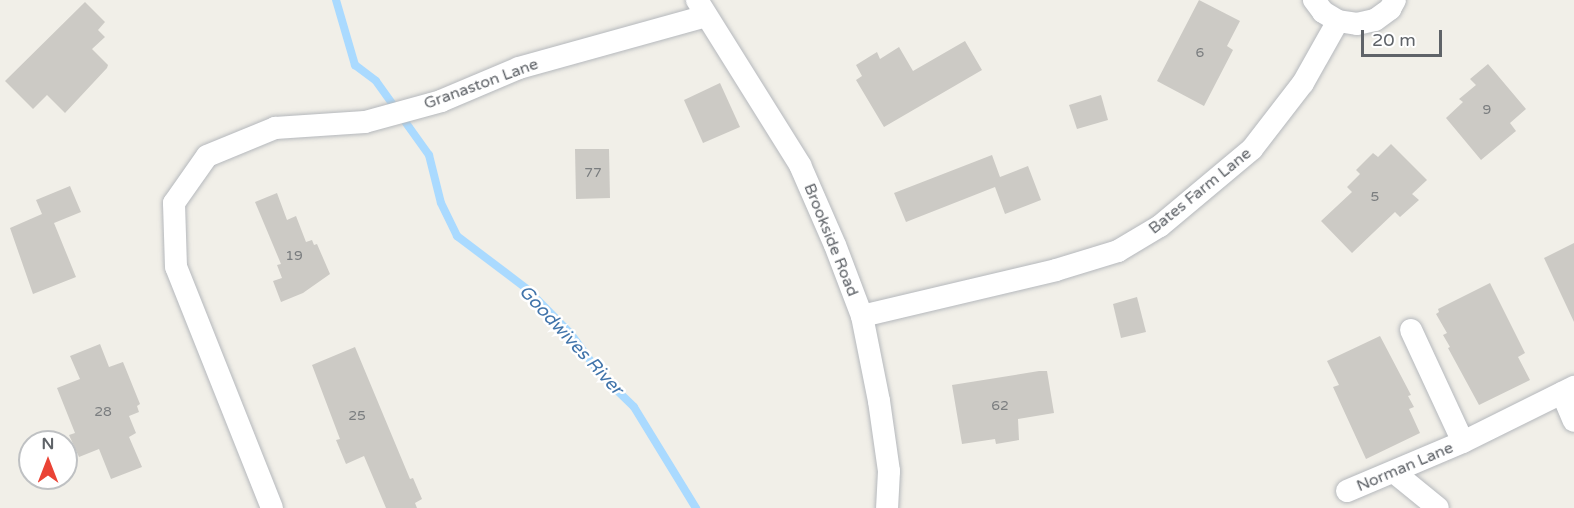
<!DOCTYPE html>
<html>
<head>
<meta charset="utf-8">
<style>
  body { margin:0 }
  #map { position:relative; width:1574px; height:508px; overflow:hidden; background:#f1efe8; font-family:"Varela Round",sans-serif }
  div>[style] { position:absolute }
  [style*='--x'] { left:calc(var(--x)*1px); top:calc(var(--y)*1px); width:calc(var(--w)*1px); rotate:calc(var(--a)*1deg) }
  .stream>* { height:8px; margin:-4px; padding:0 4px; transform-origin:4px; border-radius:4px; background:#aadaff }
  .building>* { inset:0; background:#cccac5 }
  .roads { filter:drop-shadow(0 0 2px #b5b8bc) drop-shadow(0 0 2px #b5b8bc) }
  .street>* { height:22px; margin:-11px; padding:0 11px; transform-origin:11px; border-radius:11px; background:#fff }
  span { translate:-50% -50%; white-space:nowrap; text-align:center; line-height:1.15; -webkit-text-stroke:5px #fff; paint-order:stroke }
  .number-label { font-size:14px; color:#7a7d7f }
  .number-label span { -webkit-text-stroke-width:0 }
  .street-label { font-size:16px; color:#5f6368 }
  .water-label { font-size:18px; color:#4174aa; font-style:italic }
  .north { position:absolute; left:18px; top:430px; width:60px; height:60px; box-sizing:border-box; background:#fff; border:2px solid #bfc1c3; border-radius:50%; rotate:0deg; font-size:16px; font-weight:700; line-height:24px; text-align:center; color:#5f6368 }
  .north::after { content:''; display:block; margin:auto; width:21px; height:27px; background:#ea4335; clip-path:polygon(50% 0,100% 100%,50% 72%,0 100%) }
  .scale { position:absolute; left:1361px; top:30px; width:81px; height:27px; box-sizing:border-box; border:3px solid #5f6368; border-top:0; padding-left:8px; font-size:18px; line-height:21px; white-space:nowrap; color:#5f6368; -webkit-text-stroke:4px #fff; paint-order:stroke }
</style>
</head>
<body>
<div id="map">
  <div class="stream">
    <div style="--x:336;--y:0;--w:68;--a:73.7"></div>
    <div style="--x:355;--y:65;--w:26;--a:37"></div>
    <div style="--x:376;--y:81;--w:91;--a:54.4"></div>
    <div style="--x:429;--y:155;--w:49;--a:76"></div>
    <div style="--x:441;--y:203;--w:37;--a:64"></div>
    <div style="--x:457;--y:236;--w:88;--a:37.1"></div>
    <div style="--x:527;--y:289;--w:63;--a:45.6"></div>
    <div style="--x:571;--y:334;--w:49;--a:54.1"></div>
    <div style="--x:600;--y:374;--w:47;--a:44.1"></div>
    <div style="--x:634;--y:407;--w:119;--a:58.5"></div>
  </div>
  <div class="building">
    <div style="clip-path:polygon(1199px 0,1240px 21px,1227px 46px,1233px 50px,1204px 106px,1157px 81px)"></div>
    <div style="clip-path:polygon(85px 2px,105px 22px,98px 30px,105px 37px,92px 49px,108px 65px,107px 68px,65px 113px,47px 95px,33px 109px,5px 81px)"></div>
    <div style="clip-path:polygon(965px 41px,982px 70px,884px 127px,856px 80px,862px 76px,856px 65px,877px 52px,880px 59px,899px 47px,913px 71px)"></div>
    <div style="clip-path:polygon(1488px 64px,1526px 109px,1510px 123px,1516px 131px,1481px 160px,1446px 118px,1463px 102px,1459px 99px,1476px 85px,1470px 79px)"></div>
    <div style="clip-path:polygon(720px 83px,740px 127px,703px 143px,684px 100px)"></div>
    <div style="clip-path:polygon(1101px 95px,1108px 120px,1077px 129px,1069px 105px)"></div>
    <div style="clip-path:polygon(1391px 144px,1427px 180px,1412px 194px,1419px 200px,1400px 217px,1395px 212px,1352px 253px,1321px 221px,1352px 192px,1347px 187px,1360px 174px,1356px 170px,1373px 153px,1378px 157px)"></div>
    <div style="clip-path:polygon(575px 149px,609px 149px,610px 198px,576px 199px)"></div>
    <div style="clip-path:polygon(992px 155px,1000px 177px,1028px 166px,1041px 200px,1005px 214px,995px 187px,906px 222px,894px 193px)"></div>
    <div style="clip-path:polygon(70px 186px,81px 212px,54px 223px,76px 277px,33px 294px,10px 228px,42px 214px,36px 200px)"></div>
    <div style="clip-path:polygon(277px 193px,287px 220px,296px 216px,306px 242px,312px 240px,314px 245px,317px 244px,330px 274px,303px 293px,281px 302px,273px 281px,282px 278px,277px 265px,281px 264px,255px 202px)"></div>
    <div style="clip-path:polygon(1574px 243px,1574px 322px,1544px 258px)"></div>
    <div style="clip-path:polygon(1490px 283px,1525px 353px,1518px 357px,1530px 380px,1479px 405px,1448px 348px,1450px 347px,1443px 335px,1447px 333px,1436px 314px,1439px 312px,1438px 309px)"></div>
    <div style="clip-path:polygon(1137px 297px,1146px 332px,1121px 338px,1113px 304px)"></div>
    <div style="clip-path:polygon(1380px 336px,1411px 395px,1408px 396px,1414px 407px,1409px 409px,1420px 433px,1366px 459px,1333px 387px,1339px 385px,1327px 361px)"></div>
    <div style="clip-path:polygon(100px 344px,109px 367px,123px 362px,140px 404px,137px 406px,139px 412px,129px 416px,136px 433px,129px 437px,142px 467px,111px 479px,99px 449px,79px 457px,69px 435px,75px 433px,57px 388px,80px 379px,70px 356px)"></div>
    <div style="clip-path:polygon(355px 347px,410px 479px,413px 478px,422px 499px,415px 503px,417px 508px,386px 508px,364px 456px,346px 464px,336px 440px,340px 439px,312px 365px)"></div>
    <div style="clip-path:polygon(1039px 371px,1047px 371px,1054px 413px,1018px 419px,1019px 440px,996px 444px,995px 439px,962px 444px,952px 385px)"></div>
  </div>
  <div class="roads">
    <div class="street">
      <div style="--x:697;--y:0;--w:195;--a:58"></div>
      <div style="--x:800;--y:165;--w:87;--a:66.4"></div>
      <div style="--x:835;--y:245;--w:76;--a:69.2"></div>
      <div style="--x:862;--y:316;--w:87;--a:78.7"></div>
      <div style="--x:879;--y:401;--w:71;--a:81.9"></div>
      <div style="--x:889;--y:471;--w:37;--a:93"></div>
      <div style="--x:1314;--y:0;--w:15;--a:53"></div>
      <div style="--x:1323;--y:12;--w:17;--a:31"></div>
      <div style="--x:1338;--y:21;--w:19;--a:9"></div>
      <div style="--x:1357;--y:24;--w:18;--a:-13"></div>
      <div style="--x:1375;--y:20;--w:19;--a:-36"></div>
      <div style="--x:1390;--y:9;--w:10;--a:-61"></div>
      <div style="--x:862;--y:316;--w:199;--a:-13.3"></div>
      <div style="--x:1056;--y:270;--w:65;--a:-17"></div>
      <div style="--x:1118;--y:251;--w:49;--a:-30.8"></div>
      <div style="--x:1160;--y:226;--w:120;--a:-39.9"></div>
      <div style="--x:1252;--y:149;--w:83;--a:-52.3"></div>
      <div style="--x:1303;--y:83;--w:71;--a:-60.6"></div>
      <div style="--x:1411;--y:330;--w:123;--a:65.1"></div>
      <div style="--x:1562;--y:393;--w:30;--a:67"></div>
      <div style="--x:1395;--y:473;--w:55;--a:39.1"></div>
      <div style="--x:1347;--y:491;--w:126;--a:-22.9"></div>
      <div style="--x:1463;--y:442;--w:124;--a:-26.4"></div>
      <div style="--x:272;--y:508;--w:259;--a:-111.7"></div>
      <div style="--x:176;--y:267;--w:64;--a:-91.8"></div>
      <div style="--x:174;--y:203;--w:57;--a:-54.9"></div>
      <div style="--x:207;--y:156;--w:74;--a:-22.4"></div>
      <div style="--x:275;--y:128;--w:90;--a:-3.8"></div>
      <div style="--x:365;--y:122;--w:79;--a:-15.4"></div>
      <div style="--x:441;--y:101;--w:85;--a:-22.9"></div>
      <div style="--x:519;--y:68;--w:194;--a:-15.5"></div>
    </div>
  </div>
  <div class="number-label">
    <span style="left:1200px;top:53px">6</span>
    <span style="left:1487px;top:110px">9</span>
    <span style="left:593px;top:173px">77</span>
    <span style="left:1375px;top:197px">5</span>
    <span style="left:294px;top:256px">19</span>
    <span style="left:1000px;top:406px">62</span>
    <span style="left:103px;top:412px">28</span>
    <span style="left:357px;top:416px">25</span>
  </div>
  <div class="street-label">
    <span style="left:481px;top:84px;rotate:-20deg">Granaston Lane</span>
    <span style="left:1200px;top:191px;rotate:-39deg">Bates Farm Lane</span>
    <span style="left:831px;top:240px;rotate:68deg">Brookside Road</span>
    <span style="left:1405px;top:467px;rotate:-23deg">Norman Lane</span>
  </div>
  <div class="water-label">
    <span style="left:571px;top:340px;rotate:47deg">Goodwives River</span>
  </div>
  <div class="north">N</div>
  <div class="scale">20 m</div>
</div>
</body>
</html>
